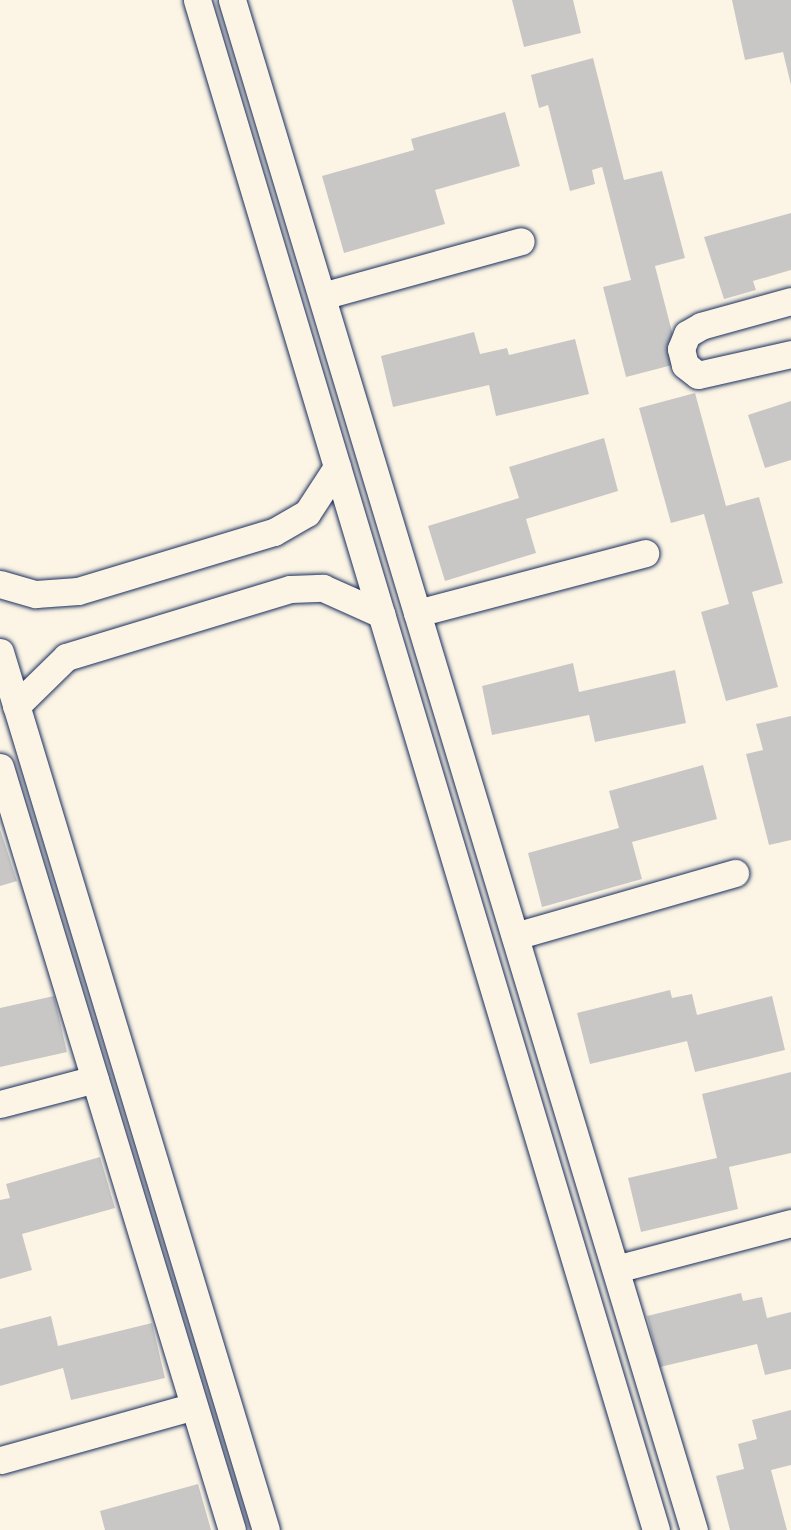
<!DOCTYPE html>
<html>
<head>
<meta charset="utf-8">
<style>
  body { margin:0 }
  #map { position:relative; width:791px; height:1530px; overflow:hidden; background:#fcf5e5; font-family:"Indie Flower",sans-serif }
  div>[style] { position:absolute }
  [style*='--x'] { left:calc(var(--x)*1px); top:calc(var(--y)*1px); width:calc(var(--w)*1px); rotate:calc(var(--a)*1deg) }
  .building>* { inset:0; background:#c8c7c6 }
  .roads { filter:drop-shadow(0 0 2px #1b2f5e) drop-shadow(0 0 2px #1b2f5e) }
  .minor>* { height:27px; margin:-13.5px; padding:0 13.5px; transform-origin:13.5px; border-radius:13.5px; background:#fcf5e5 }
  span { translate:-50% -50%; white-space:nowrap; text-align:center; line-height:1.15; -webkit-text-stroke:5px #fcf5e5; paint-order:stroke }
</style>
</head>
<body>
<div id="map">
  <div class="building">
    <div style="clip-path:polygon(512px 0,573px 0,581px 33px,524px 47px)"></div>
    <div style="clip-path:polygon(732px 0,791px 0,791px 85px,783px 52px,745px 60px)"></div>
    <div style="clip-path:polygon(593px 58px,624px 180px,662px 171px,685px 258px,655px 266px,680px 363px,626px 377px,603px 287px,631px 280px,602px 167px,592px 170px,595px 184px,570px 191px,548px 105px,539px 108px,531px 75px)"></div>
    <div style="clip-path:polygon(505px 112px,520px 166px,435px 190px,445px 224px,344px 253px,322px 176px,414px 150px,411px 139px)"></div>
    <div style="clip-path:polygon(791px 213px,791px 270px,753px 281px,756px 290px,724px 299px,704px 237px)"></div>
    <div style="clip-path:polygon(474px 332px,480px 354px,507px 348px,509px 355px,575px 339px,589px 394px,496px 416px,489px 385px,393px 407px,381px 356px)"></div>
    <div style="clip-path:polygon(695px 393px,726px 506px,759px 497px,783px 583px,752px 592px,778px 687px,726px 701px,701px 612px,729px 604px,704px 514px,671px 523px,639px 408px)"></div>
    <div style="clip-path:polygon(791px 401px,791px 460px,765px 468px,748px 415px)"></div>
    <div style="clip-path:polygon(604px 438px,618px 491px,526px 519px,536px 553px,445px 581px,428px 526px,519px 498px,509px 467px)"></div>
    <div style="clip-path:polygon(573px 663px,579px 692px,675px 670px,686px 723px,595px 742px,589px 715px,492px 735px,482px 686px)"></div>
    <div style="clip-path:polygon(791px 716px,791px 840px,769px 845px,746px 754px,763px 750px,756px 724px)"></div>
    <div style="clip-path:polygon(703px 765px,717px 819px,632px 842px,642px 879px,542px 907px,528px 853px,619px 828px,609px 791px)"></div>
    <div style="clip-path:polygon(0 829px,17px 881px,0 886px)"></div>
    <div style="clip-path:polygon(670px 990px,672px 998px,692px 994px,697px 1015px,772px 996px,785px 1050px,695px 1072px,687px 1041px,590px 1064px,577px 1013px)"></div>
    <div style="clip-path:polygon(54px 996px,67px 1052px,0 1067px,0 1008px)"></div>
    <div style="clip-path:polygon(791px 1072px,791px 1153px,729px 1167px,738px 1209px,641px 1232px,628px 1178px,717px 1158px,702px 1094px)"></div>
    <div style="clip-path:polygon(100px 1157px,115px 1208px,22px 1234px,32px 1270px,0 1279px,0 1200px,10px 1198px,6px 1184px)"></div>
    <div style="clip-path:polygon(741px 1293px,743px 1301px,762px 1297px,767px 1318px,791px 1312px,791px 1369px,765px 1375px,757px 1344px,660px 1367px,647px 1316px)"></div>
    <div style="clip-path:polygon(51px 1316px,58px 1346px,152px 1323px,165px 1378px,71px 1400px,63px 1368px,0 1386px,0 1329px)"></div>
    <div style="clip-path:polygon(791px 1410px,791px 1465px,771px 1470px,787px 1530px,730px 1530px,716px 1476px,744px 1469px,738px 1444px,757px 1439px,752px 1420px)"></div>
    <div style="clip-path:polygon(198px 1484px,211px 1530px,105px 1530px,100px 1511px)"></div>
  </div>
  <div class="roads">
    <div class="minor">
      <div style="--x:197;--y:0;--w:1597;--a:73.3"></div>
      <div style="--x:232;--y:0;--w:1598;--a:73.2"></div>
      <div style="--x:322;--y:296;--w:206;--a:-15.4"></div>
      <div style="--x:791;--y:301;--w:93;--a:164.5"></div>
      <div style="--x:701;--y:326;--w:16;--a:150"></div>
      <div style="--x:687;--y:334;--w:16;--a:112"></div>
      <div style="--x:681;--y:349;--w:16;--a:76"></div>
      <div style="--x:685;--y:365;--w:16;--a:38"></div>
      <div style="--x:698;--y:375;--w:95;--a:-12.7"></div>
      <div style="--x:0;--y:584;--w:37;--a:16"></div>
      <div style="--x:36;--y:594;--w:42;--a:-4.1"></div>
      <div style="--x:78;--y:591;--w:205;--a:-16.8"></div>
      <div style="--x:274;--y:532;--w:38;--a:-30"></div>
      <div style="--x:307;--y:513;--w:55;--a:-56.9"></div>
      <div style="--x:417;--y:613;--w:236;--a:-14.7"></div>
      <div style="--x:0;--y:652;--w:917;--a:73.15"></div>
      <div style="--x:16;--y:706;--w:70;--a:-44.4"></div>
      <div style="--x:66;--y:657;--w:234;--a:-16.9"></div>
      <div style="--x:290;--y:589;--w:33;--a:-2"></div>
      <div style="--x:323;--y:588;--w:64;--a:24.1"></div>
      <div style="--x:0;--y:767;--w:797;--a:73.09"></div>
      <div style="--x:515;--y:936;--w:229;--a:-16"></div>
      <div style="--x:0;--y:1104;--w:98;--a:-14.7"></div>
      <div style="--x:616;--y:1269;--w:181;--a:-14.7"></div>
      <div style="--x:1;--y:1460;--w:200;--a:-15.6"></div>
    </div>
  </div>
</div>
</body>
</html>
